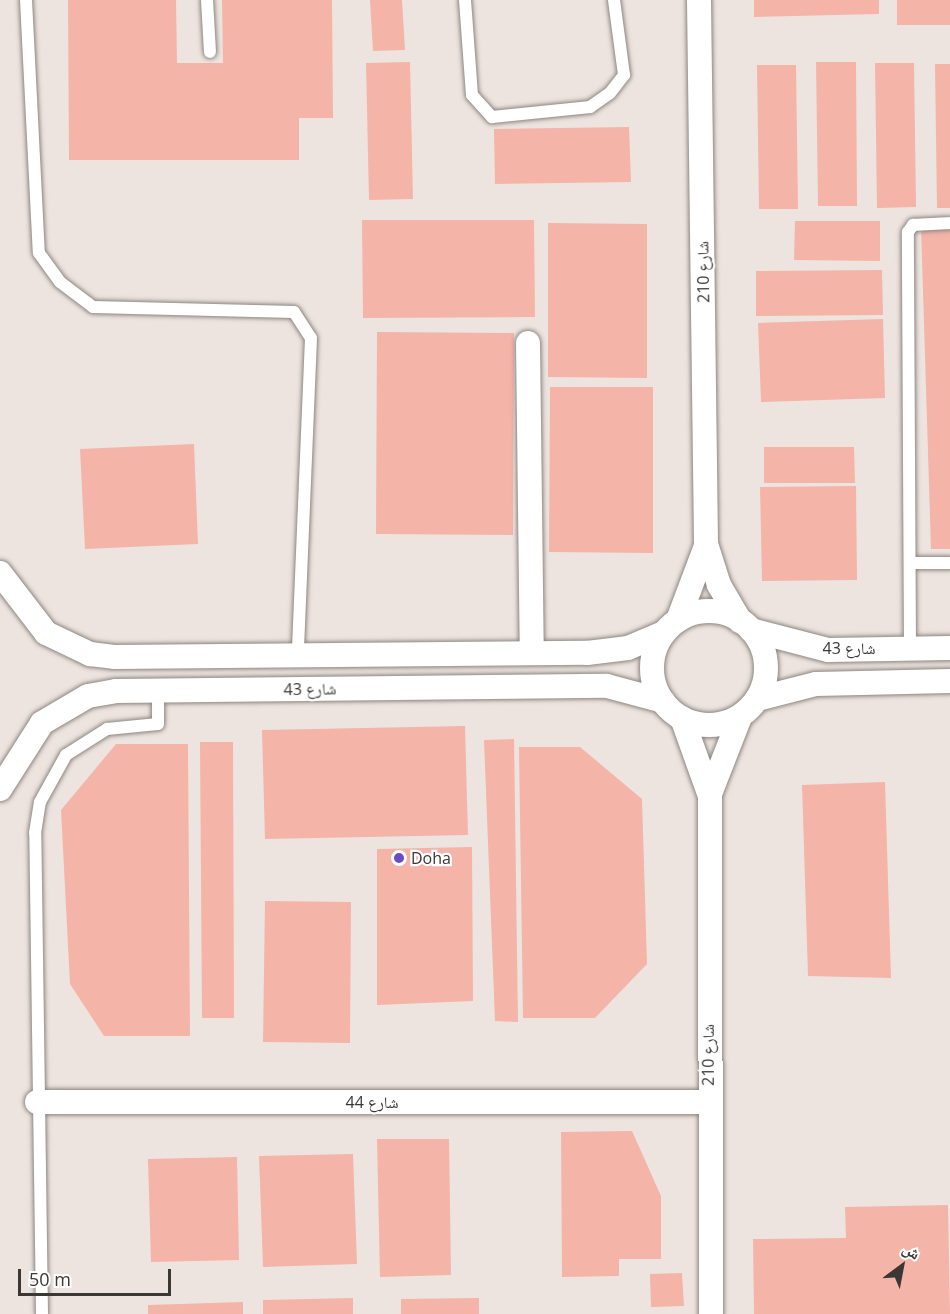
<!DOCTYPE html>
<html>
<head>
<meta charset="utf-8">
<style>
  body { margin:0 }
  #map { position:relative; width:950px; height:1314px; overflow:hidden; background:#ede4df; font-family:"Open Sans","Noto Naskh Arabic",sans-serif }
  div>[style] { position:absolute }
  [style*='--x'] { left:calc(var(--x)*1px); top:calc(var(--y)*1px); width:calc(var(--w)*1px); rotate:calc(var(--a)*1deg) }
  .building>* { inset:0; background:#f4b4a8 }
  .roads { filter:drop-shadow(0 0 2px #8e8681) drop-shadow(0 0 2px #8e8681) }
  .lane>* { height:12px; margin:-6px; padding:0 6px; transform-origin:6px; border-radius:6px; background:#fff }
  .street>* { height:24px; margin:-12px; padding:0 12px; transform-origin:12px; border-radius:12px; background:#fff }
  .street>.ring { margin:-12px; padding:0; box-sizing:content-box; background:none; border:24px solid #fff; border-radius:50% }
  .dots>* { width:16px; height:16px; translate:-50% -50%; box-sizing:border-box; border:3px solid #fff; border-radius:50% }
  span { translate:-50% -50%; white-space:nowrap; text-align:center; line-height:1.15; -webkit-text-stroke:4.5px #fff; paint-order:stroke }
  .street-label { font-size:16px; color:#3a3735 }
  .poi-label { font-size:16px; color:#3a3735 }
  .left { translate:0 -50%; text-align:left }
  .north { position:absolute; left:872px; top:1236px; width:60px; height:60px; -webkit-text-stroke:4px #fff; paint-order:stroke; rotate:32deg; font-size:16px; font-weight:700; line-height:24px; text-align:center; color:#3a3735 }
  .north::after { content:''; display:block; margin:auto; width:21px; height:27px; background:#3a3735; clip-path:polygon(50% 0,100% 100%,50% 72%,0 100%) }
  .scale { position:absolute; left:18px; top:1269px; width:153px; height:27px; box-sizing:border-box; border:3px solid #3a3735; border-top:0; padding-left:8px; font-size:18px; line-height:21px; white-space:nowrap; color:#3a3735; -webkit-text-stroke:4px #fff; paint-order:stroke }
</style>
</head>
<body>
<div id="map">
  <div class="building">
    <div style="clip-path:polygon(68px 0,176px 0,177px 63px,223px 63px,222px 0,332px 0,333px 118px,299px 118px,299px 160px,69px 160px)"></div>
    <div style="clip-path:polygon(370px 0,402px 0,405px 50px,373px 51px)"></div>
    <div style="clip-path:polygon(754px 0,879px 0,879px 14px,754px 17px)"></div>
    <div style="clip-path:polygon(897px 0,950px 0,950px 25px,897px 25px)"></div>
    <div style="clip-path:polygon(410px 62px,413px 199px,369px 200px,366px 63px)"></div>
    <div style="clip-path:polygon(816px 62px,856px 62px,857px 206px,818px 206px)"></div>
    <div style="clip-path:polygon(875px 63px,914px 63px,916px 207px,877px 208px)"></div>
    <div style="clip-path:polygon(935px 64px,950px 64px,950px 208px,937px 208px)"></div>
    <div style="clip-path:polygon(757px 65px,796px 65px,798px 209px,759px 209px)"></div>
    <div style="clip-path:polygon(629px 127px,631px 182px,495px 184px,494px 129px)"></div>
    <div style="clip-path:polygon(362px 220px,534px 220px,535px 317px,363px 318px)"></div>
    <div style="clip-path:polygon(795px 221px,880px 221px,880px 261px,794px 260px)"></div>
    <div style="clip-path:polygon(548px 223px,647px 224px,647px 378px,548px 377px)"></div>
    <div style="clip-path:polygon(921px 227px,950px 227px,950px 549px,931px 549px)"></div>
    <div style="clip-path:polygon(882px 270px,883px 315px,756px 316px,756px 271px)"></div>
    <div style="clip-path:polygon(883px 319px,885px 398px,761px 402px,758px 323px)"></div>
    <div style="clip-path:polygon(377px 332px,514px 333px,513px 535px,376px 534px)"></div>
    <div style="clip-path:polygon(550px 387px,653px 387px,653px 553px,549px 552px)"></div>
    <div style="clip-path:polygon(194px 444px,198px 544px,85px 549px,80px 449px)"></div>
    <div style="clip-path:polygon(764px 447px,854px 447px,855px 483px,764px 483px)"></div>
    <div style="clip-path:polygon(856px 486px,857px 580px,762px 581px,760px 487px)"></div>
    <div style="clip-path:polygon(465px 726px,468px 835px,265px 839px,262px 730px)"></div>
    <div style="clip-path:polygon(514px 739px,518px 1022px,495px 1021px,484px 740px)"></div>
    <div style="clip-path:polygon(200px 742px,233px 742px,234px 1018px,202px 1018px)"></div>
    <div style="clip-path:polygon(116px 744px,188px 744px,190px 1036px,104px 1036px,70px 984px,61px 810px)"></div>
    <div style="clip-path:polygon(519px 747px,580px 747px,642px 799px,647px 964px,595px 1018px,523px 1018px)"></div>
    <div style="clip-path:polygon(885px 782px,891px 978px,808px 976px,802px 785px)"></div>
    <div style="clip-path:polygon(472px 847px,473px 1001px,377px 1005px,377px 849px)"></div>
    <div style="clip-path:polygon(265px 901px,351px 902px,350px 1043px,263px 1042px)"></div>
    <div style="clip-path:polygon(632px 1131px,661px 1196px,661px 1259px,619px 1259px,619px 1276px,562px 1277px,561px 1132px)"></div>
    <div style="clip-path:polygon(377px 1139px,449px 1139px,451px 1275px,380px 1277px)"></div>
    <div style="clip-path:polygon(353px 1154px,357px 1264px,263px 1267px,259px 1156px)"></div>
    <div style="clip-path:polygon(237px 1157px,239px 1260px,151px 1262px,148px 1159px)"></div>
    <div style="clip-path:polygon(948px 1205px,950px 1314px,754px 1314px,753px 1239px,846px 1238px,845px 1207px)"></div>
    <div style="clip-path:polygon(682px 1273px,684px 1306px,651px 1307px,650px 1274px)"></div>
    <div style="clip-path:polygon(353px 1298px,353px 1314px,263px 1314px,263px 1300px)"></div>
    <div style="clip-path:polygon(479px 1298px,479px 1314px,401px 1314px,401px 1299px)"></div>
    <div style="clip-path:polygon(243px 1302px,243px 1314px,148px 1314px,148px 1305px)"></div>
  </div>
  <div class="roads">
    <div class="lane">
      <div style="--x:26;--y:0;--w:253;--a:87.1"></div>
      <div style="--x:39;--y:253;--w:36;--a:54"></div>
      <div style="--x:60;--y:282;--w:41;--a:37.1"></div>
      <div style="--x:93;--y:307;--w:201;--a:1.4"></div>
      <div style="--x:294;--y:312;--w:31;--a:57"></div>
      <div style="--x:311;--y:338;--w:314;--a:92.4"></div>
      <div style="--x:207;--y:0;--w:52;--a:86.7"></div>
      <div style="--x:465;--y:0;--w:95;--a:85.8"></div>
      <div style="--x:472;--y:95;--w:30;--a:48"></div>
      <div style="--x:492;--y:117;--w:99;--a:-5.8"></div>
      <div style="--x:590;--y:107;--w:24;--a:-35"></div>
      <div style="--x:610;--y:93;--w:23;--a:-52"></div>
      <div style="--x:624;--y:75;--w:76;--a:-97.6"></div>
      <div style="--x:912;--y:563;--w:38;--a:0"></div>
      <div style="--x:910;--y:648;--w:416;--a:-90.3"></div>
      <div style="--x:908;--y:232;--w:9;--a:-54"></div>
      <div style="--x:913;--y:225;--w:37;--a:-3"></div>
      <div style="--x:42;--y:1314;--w:481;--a:-90.8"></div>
      <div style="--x:35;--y:833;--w:31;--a:-81"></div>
      <div style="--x:40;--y:802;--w:54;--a:-61"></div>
      <div style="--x:66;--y:755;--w:49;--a:-32.4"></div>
      <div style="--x:107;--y:729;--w:51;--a:-5.6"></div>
      <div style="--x:158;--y:724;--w:33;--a:-90"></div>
    </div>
    <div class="street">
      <div style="--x:699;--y:0;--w:544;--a:89.26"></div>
      <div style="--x:706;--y:544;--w:43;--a:72.4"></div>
      <div style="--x:719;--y:585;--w:42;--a:59.7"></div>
      <div style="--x:528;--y:343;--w:310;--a:89.3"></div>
      <div style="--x:0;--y:573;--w:76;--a:52.5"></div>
      <div style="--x:46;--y:633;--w:49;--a:25.5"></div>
      <div style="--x:90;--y:654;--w:24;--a:7"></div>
      <div style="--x:114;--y:657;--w:473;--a:-0.5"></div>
      <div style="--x:587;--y:653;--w:41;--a:-7"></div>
      <div style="--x:628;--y:648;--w:39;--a:-23"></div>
      <div class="ring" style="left:652px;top:611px;width:90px;height:90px"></div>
      <div style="--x:678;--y:620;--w:79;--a:-69.3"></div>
      <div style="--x:751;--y:630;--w:80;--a:14.6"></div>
      <div style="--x:828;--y:650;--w:122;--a:-0.9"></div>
      <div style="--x:757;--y:699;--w:61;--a:-14.3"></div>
      <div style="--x:816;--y:684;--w:134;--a:-1.3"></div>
      <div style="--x:682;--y:718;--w:83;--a:70.3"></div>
      <div style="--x:710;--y:796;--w:518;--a:89.89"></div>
      <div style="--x:0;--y:789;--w:78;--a:-57.5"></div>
      <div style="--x:42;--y:723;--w:53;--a:-30.4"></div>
      <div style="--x:88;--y:696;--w:28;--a:-10"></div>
      <div style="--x:116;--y:691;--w:491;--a:-0.6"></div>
      <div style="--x:607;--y:686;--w:58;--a:15"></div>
      <div style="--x:710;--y:794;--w:83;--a:-68.7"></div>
      <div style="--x:37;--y:1102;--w:671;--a:0"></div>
    </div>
  </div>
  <div class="dots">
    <div style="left:399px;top:858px;background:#6c4cc5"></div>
  </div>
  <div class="street-label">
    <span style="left:703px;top:272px;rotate:-91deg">شارع 210</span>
    <span style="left:849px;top:648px">شارع 43</span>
    <span style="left:310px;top:689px;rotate:-1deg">شارع 43</span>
    <span style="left:708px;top:1055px;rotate:-90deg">شارع 210</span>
    <span style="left:372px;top:1102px">شارع 44</span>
  </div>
  <div class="poi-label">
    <span class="left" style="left:411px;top:858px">Doha</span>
  </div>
  <div class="north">ش</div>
  <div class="scale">50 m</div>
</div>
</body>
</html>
